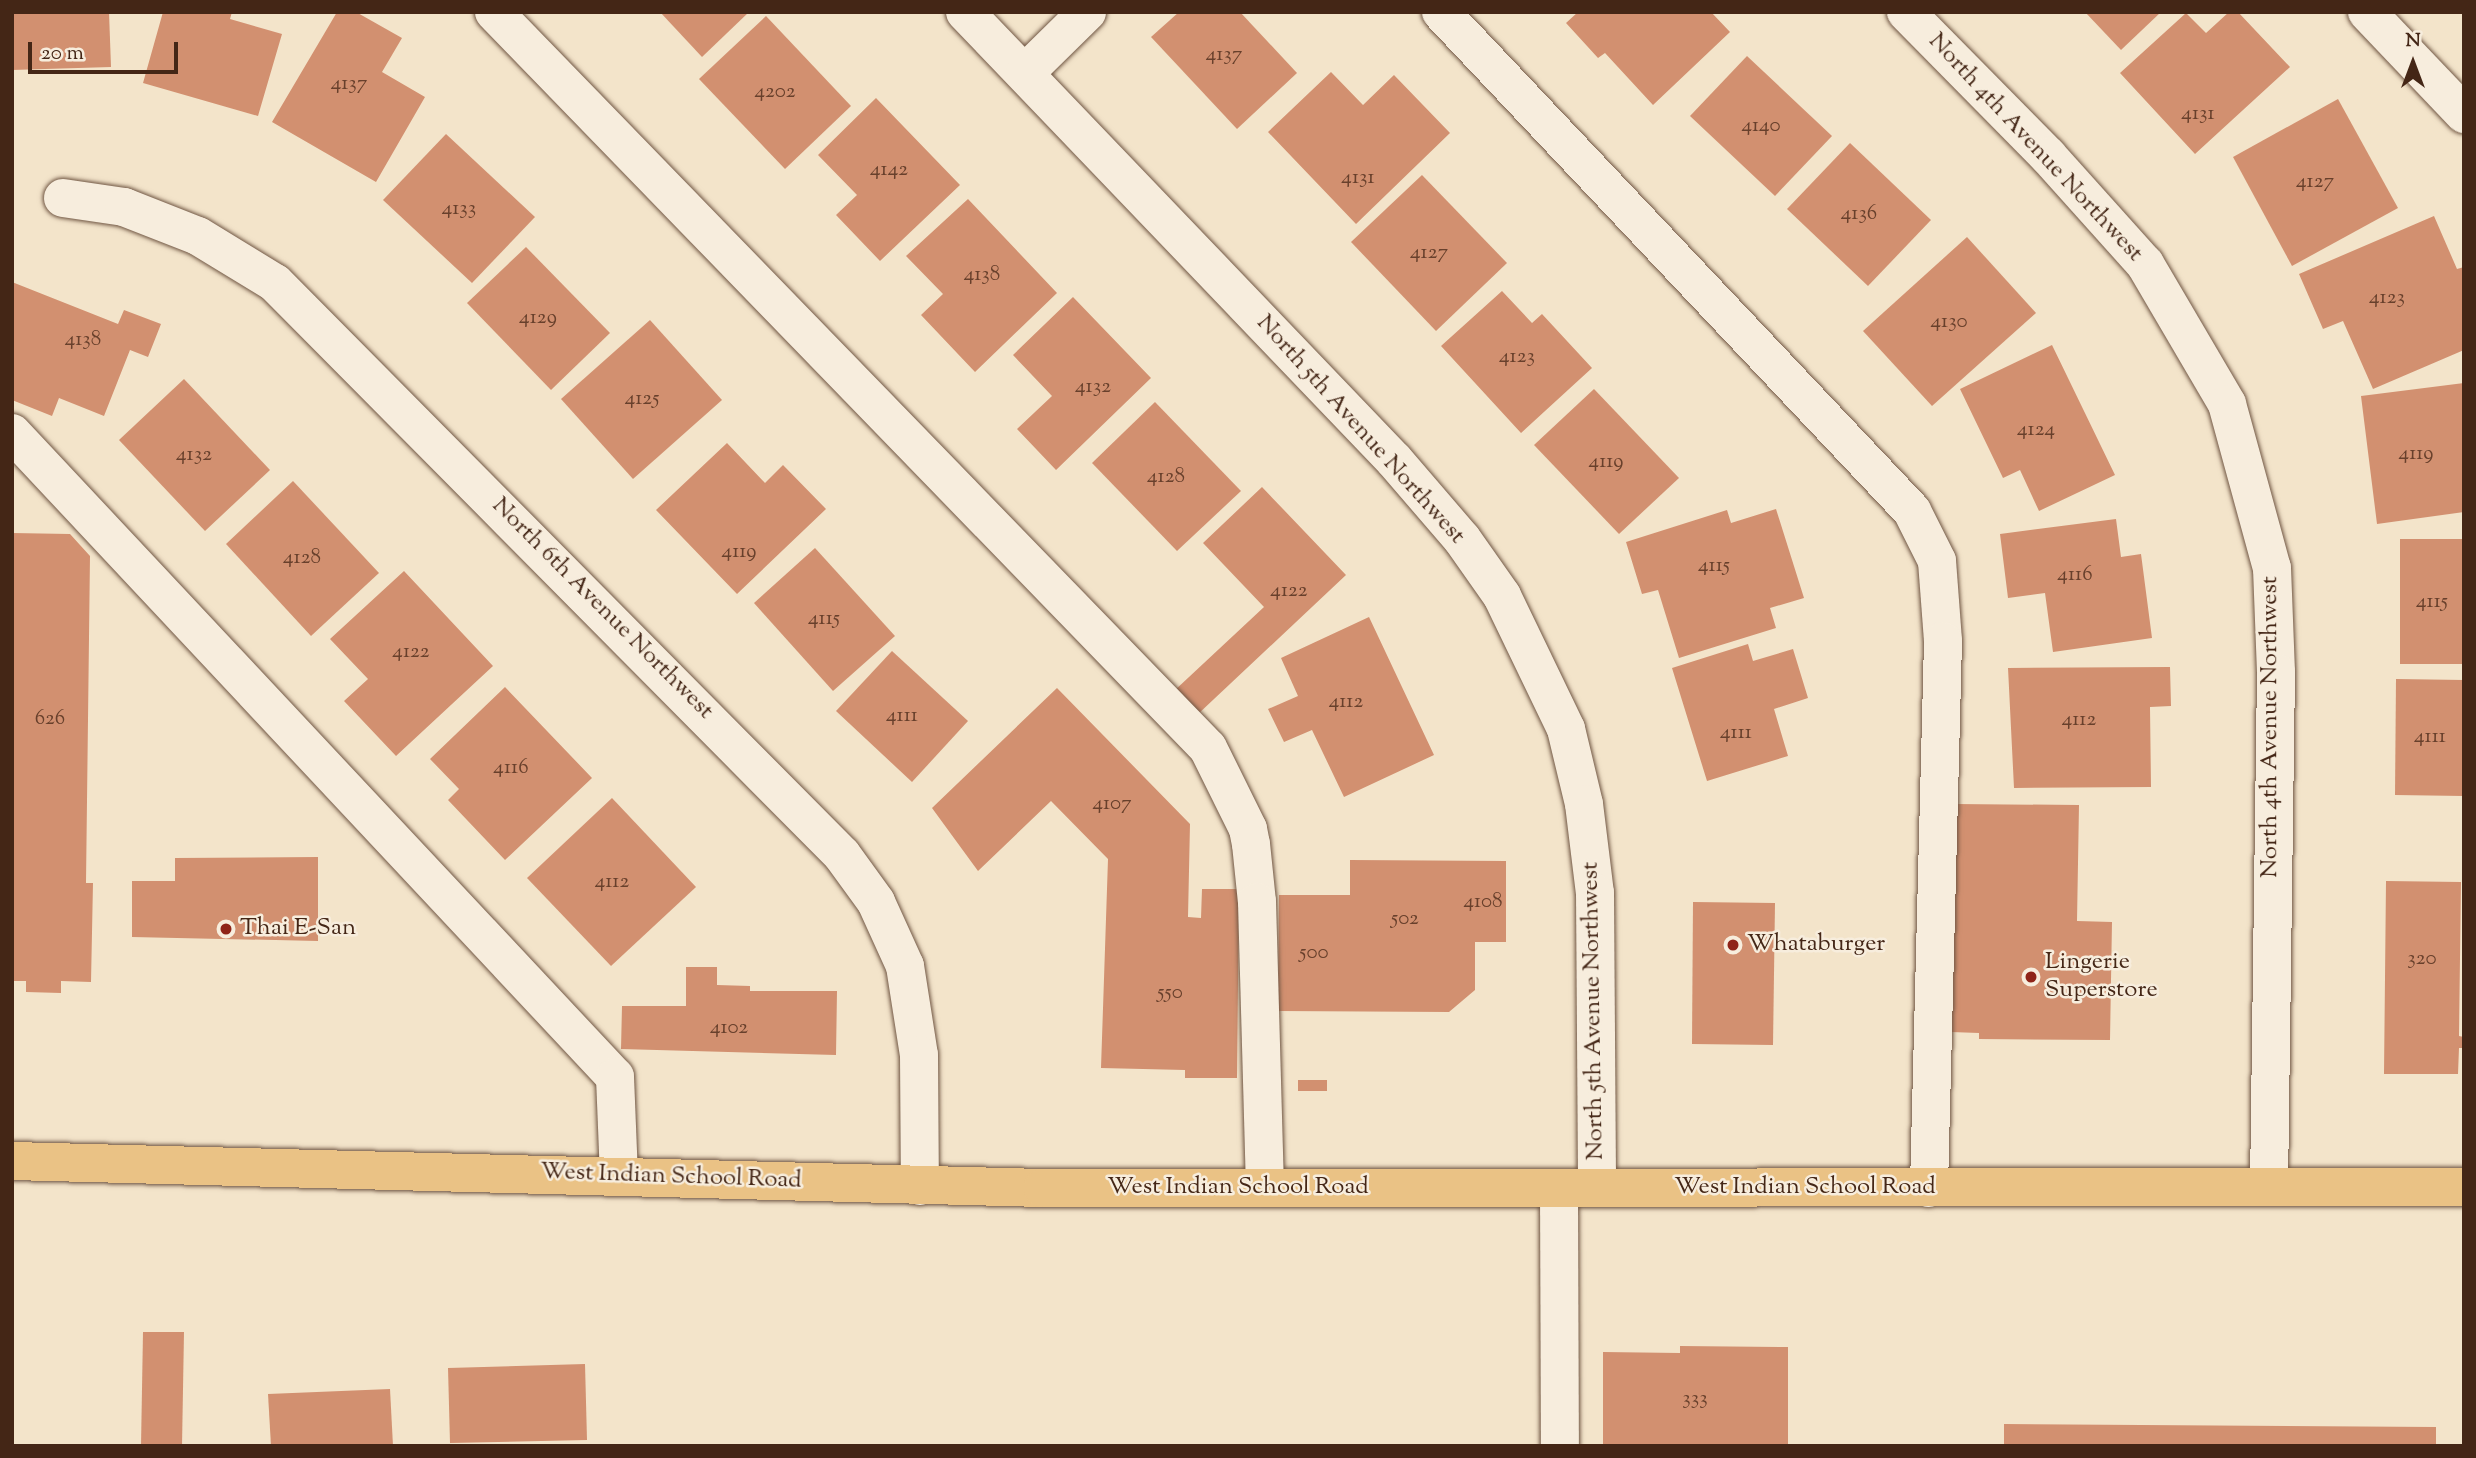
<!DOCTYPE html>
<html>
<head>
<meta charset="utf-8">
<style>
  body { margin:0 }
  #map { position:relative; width:2476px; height:1458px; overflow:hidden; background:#f3e4ca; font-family:"Sorts Mill Goudy",serif }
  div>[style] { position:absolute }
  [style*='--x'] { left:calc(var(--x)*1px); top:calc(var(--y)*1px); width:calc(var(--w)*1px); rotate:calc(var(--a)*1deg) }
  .building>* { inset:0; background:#d29070 }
  .roads { filter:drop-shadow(0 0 2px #705643) drop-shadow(0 0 2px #705643) }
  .minor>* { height:38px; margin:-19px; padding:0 19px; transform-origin:19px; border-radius:19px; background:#f7eddd }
  .major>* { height:38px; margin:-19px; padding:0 19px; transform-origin:19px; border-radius:19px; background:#eac285 }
  .dots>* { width:19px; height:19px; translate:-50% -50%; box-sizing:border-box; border:4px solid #f7eddd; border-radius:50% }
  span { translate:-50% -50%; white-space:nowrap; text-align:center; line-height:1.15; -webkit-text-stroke:5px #f7eddd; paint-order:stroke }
  .number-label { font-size:21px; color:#68402c }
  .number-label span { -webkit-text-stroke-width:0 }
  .street-label { font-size:24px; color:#442616 }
  .poi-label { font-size:24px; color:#442616 }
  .left { translate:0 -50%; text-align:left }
  .frame { position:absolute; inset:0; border:14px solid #442616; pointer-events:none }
  .north { position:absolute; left:2378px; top:28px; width:70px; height:70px; -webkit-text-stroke:5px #f7eddd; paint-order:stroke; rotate:0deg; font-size:19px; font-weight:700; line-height:28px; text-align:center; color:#442616 }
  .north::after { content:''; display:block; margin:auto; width:24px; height:32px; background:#442616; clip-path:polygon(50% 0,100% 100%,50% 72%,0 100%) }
  .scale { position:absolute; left:28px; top:42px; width:150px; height:32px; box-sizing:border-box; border:4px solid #442616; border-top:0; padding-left:9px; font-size:21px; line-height:24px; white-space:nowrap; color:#442616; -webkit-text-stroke:5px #f7eddd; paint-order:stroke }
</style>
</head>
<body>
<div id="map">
  <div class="building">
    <div style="clip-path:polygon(12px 12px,109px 12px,111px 67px,12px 70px)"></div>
    <div style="clip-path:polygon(163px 12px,232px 12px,230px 19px,282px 34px,258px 116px,143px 83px)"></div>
    <div style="clip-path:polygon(337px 12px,356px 12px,402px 38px,382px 72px,425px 97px,376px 182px,272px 122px)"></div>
    <div style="clip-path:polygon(660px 12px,749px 12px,702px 57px)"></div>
    <div style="clip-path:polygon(1179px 12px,1240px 12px,1297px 73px,1237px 129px,1151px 37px)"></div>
    <div style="clip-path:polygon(1578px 12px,1711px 12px,1730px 32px,1653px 105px,1605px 53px,1598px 58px,1566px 23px)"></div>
    <div style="clip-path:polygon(2085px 12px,2161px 12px,2121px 50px)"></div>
    <div style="clip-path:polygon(2229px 12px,2238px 12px,2290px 67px,2195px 154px,2120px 73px,2186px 13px,2206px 33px)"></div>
    <div style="clip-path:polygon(766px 16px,851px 106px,785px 169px,699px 79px)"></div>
    <div style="clip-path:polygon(1747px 56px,1832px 136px,1775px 196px,1690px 116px)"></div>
    <div style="clip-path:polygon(1331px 72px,1363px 105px,1394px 75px,1450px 133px,1356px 224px,1268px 132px)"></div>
    <div style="clip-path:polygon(876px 98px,960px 185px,880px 261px,836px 215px,857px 195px,818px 155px)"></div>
    <div style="clip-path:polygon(2338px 99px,2398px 208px,2292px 266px,2233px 157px)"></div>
    <div style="clip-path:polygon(446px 134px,535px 217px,472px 283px,383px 200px)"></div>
    <div style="clip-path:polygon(1850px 143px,1931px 220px,1868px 286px,1787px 209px)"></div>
    <div style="clip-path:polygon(1422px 175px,1507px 263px,1436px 331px,1351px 242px)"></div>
    <div style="clip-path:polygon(968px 199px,1057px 293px,975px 372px,921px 315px,943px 294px,906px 256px)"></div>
    <div style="clip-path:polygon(2434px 216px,2457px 269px,2464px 267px,2464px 350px,2373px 389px,2343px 321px,2323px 329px,2299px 274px)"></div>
    <div style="clip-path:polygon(1967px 237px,2036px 313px,1932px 406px,1863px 331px)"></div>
    <div style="clip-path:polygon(526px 247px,610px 333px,551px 390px,467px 303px)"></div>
    <div style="clip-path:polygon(12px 282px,118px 324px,124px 310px,161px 324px,148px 357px,130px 350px,104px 416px,59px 398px,52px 416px,12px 400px)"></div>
    <div style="clip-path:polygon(1502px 291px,1532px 323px,1542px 314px,1592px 368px,1521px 433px,1441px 346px)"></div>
    <div style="clip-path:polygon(1073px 297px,1151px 378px,1056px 470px,1017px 429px,1052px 396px,1013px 355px)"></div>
    <div style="clip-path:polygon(650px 320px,722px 400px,633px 479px,561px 399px)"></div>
    <div style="clip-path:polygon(2052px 345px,2115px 475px,2039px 511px,2020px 470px,2003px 478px,1960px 389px)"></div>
    <div style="clip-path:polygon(184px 379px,270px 470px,205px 531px,119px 440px)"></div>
    <div style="clip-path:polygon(2464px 383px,2464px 512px,2377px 524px,2361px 396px)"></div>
    <div style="clip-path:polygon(1594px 389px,1679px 478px,1619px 534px,1534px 445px)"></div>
    <div style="clip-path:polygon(1155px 402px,1241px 491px,1177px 551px,1092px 463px)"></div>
    <div style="clip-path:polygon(727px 443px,765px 483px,783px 465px,826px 509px,737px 594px,656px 510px)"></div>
    <div style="clip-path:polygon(293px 481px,379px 573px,311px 636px,226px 544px)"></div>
    <div style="clip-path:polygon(1262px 487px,1346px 575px,1197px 715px,1174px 691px,1264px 607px,1203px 543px)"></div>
    <div style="clip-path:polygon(1776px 509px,1804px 598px,1770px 608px,1776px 628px,1679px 658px,1658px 590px,1642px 594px,1626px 542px,1727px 510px,1731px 523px)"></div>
    <div style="clip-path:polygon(2116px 519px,2121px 557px,2141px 554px,2152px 638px,2053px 652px,2045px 593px,2008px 598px,2000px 534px)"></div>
    <div style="clip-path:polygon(12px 533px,70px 534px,90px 556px,86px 883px,93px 883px,91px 982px,61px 981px,61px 993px,26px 992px,26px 981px,12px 981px)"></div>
    <div style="clip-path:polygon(2400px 539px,2464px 539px,2464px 664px,2400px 664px)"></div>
    <div style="clip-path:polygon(815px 548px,895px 636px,833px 691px,754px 603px)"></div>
    <div style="clip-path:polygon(404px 571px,493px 666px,396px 756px,344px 701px,368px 679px,330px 639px)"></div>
    <div style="clip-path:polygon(1369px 617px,1434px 755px,1344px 797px,1312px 730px,1284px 742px,1268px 709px,1298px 696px,1281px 658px)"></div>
    <div style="clip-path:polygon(1748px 644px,1753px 661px,1793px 649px,1808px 698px,1774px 709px,1788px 756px,1707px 781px,1672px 668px)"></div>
    <div style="clip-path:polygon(892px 651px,968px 721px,912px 782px,836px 711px)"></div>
    <div style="clip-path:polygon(2170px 667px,2171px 706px,2150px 707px,2151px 787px,2014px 788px,2008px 668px)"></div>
    <div style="clip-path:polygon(2396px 679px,2464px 680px,2464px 796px,2395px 795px)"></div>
    <div style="clip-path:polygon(505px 687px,592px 778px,505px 860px,448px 800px,459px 789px,430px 759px)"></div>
    <div style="clip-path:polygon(1057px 688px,1190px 824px,1188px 917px,1201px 918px,1202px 889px,1239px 889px,1237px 1078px,1185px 1078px,1185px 1070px,1101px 1068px,1108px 859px,1051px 801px,978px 871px,932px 808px)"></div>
    <div style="clip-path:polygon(612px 798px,696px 887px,611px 966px,527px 878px)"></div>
    <div style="clip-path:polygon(1954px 804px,2079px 805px,2077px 921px,2112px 922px,2110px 1040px,1979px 1039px,1979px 1033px,1951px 1032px)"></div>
    <div style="clip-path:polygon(318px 857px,318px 941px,132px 937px,132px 881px,175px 881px,175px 858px)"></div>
    <div style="clip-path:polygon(1350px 860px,1506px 861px,1506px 942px,1475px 942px,1475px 990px,1449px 1012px,1278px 1011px,1279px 895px,1350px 895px)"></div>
    <div style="clip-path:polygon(2386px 881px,2461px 882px,2459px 1036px,2464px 1037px,2464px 1048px,2459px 1048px,2458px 1074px,2384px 1074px)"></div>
    <div style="clip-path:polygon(1693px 902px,1775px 903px,1773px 1045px,1692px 1044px)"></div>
    <div style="clip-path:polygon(686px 967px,717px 967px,717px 985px,750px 986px,750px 991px,837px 991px,836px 1055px,621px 1049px,622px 1006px,686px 1006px)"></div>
    <div style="clip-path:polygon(1298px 1080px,1327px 1080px,1327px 1091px,1298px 1091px)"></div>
    <div style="clip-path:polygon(143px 1332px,184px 1332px,182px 1446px,141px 1446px)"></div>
    <div style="clip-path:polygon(1680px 1346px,1788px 1347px,1788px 1446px,1603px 1446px,1603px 1352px,1680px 1353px)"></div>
    <div style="clip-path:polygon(585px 1364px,587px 1440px,450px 1443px,448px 1368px)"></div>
    <div style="clip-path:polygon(390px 1389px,393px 1446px,271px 1446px,268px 1394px)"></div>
    <div style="clip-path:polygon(2004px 1424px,2436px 1427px,2436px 1446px,2004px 1446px)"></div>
  </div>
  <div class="roads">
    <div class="minor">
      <div style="--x:494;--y:12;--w:1025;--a:45.87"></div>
      <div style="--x:1208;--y:748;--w:90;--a:63.7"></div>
      <div style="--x:1248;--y:829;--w:15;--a:79"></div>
      <div style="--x:1251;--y:844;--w:58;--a:84.1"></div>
      <div style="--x:1257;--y:902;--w:286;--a:88.4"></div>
      <div style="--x:965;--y:12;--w:620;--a:46.24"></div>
      <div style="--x:1394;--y:460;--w:104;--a:49.3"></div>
      <div style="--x:1462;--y:539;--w:70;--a:54.9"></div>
      <div style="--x:1502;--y:596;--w:148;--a:64.3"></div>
      <div style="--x:1566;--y:729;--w:77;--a:76.5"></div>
      <div style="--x:1584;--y:804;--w:90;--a:83"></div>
      <div style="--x:1595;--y:893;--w:295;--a:89.6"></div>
      <div style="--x:1441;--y:12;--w:686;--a:46.65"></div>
      <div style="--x:1912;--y:511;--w:56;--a:63.4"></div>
      <div style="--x:1937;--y:561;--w:80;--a:85.7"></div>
      <div style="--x:1943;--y:641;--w:547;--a:91.47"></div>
      <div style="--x:1906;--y:12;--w:202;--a:45.4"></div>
      <div style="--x:2048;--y:156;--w:145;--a:48.1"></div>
      <div style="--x:2145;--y:264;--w:162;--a:59.6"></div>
      <div style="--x:2227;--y:404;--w:170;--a:74.7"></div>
      <div style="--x:2272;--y:568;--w:104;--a:87.8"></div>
      <div style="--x:2276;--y:672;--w:515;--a:90.78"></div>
      <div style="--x:2367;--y:12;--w:141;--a:46.4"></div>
      <div style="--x:1025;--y:73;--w:87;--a:-44.5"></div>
      <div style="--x:63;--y:198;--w:62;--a:8.4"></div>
      <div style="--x:124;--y:207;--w:79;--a:21.4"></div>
      <div style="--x:198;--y:236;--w:90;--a:31.4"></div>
      <div style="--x:275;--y:283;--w:805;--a:45.25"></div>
      <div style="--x:842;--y:855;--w:58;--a:54.1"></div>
      <div style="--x:876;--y:902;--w:70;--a:65.6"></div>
      <div style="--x:905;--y:966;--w:90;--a:81.1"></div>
      <div style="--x:919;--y:1055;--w:131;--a:89.6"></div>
      <div style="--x:12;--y:433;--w:882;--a:46.88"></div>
      <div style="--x:615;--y:1077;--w:98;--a:87.7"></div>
      <div style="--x:1559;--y:1188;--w:258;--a:89.8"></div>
    </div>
    <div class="major">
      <div style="--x:12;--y:1161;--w:1031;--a:1.5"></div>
      <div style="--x:1043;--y:1188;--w:1421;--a:-0.04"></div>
    </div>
  </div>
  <div class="dots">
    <div style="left:226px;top:929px;background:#8f2418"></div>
    <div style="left:1733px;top:945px;background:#8f2418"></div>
    <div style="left:2031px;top:977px;background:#8f2418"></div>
  </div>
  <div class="number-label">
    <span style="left:1224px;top:55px">4137</span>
    <span style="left:349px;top:84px">4137</span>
    <span style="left:775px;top:92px">4202</span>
    <span style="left:2198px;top:114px">4131</span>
    <span style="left:1761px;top:126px">4140</span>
    <span style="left:889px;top:170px">4142</span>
    <span style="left:1358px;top:178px">4131</span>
    <span style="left:2315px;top:182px">4127</span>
    <span style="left:459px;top:209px">4133</span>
    <span style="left:1859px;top:214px">4136</span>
    <span style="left:1429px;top:253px">4127</span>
    <span style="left:982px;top:275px">4138</span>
    <span style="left:2387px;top:298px">4123</span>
    <span style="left:538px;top:318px">4129</span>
    <span style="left:1949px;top:322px">4130</span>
    <span style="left:83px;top:340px">4138</span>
    <span style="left:1517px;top:357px">4123</span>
    <span style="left:1093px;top:387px">4132</span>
    <span style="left:642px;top:399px">4125</span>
    <span style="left:2036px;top:430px">4124</span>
    <span style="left:2416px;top:454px">4119</span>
    <span style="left:194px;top:455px">4132</span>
    <span style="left:1606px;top:462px">4119</span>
    <span style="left:1166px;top:477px">4128</span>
    <span style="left:739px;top:552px">4119</span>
    <span style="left:302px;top:558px">4128</span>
    <span style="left:1714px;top:566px">4115</span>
    <span style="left:2075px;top:575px">4116</span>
    <span style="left:1289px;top:591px">4122</span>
    <span style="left:2432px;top:602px">4115</span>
    <span style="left:824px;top:619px">4115</span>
    <span style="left:411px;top:652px">4122</span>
    <span style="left:1346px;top:702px">4112</span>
    <span style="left:902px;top:716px">4111</span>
    <span style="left:50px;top:719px">626</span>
    <span style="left:2079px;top:720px">4112</span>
    <span style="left:1736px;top:733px">4111</span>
    <span style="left:2430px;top:737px">4111</span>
    <span style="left:511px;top:768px">4116</span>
    <span style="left:1112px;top:804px">4107</span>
    <span style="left:612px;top:882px">4112</span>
    <span style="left:1483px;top:902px">4108</span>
    <span style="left:1405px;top:919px">502</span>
    <span style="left:1314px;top:953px">500</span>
    <span style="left:2422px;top:959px">320</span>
    <span style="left:1170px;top:993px">550</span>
    <span style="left:729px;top:1028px">4102</span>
    <span style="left:1695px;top:1399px">333</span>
  </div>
  <div class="street-label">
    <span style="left:2035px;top:148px;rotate:47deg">North 4th Avenue Northwest</span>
    <span style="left:1360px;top:430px;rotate:48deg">North 5th Avenue Northwest</span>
    <span style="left:602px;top:609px;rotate:45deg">North 6th Avenue Northwest</span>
    <span style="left:2271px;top:727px;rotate:-90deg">North 4th Avenue Northwest</span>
    <span style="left:1594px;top:1011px;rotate:-91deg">North 5th Avenue Northwest</span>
    <span style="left:671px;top:1177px;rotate:2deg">West Indian School Road</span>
    <span style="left:1238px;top:1188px">West Indian School Road</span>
    <span style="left:1805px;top:1188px">West Indian School Road</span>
  </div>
  <div class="poi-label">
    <span class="left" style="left:240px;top:929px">Thai E-San</span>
    <span class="left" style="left:1747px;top:945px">Whataburger</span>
    <span class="left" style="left:2045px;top:977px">Lingerie<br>Superstore</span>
  </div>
  <div class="frame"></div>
  <div class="north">N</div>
  <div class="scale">20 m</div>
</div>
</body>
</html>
